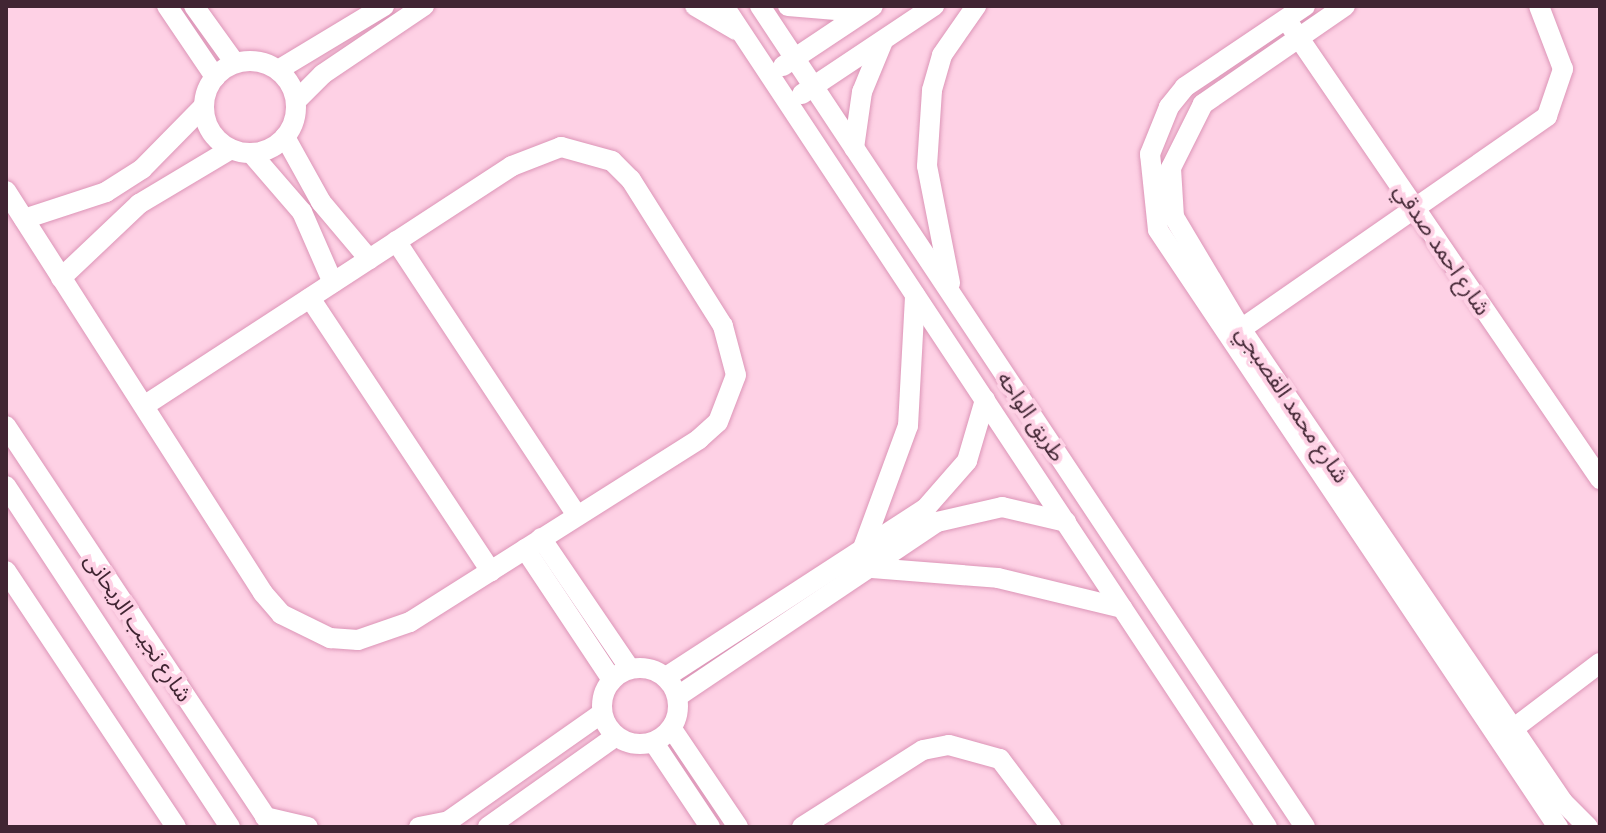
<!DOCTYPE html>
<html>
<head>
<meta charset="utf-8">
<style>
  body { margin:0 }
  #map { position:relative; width:1606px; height:833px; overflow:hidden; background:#fed1e5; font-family:"IBM Plex Serif","Noto Sans Arabic",serif }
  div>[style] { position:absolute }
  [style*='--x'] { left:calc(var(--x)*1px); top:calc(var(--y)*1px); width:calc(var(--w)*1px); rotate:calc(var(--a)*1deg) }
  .roads { filter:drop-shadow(0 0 2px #dc95b7) drop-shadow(0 0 2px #dc95b7) }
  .minor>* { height:20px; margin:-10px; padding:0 10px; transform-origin:10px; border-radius:10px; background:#fff }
  .minor>.ring { margin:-10px; padding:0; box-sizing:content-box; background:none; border:20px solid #fff; border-radius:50% }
  span { translate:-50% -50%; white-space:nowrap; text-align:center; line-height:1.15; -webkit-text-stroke:8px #fed1e5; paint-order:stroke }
  .street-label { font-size:22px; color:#412533 }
  .frame { position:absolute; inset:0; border:8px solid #412533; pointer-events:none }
</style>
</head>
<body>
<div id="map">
  <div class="roads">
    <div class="minor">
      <div style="--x:167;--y:6;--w:86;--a:55.9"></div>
      <div style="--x:194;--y:6;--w:70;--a:54.3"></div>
      <div style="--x:695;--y:6;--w:48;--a:30.3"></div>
      <div style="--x:724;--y:6;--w:984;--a:56.52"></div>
      <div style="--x:760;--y:6;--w:985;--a:56.42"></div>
      <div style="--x:788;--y:6;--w:72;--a:4.8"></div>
      <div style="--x:1305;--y:6;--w:145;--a:146"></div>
      <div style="--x:1185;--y:87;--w:26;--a:129"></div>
      <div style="--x:1169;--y:107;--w:51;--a:112"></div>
      <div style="--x:1150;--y:154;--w:76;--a:84"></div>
      <div style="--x:1158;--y:230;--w:719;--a:56.18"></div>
      <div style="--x:1345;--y:6;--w:173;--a:145.4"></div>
      <div style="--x:1203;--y:104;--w:72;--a:116.6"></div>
      <div style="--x:1171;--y:168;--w:49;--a:86.5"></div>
      <div style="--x:1174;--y:217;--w:131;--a:59.1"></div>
      <div style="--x:1241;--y:329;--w:572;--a:55.75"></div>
      <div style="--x:1563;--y:802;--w:35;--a:45"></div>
      <div style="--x:1290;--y:25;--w:550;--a:55.67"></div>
      <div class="ring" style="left:204px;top:61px;width:72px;height:72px"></div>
      <div style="--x:783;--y:66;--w:108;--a:-33.7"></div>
      <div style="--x:278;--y:70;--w:124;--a:-31.1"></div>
      <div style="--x:802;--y:94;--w:159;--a:-33.7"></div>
      <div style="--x:296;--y:101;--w:38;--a:-45"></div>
      <div style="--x:323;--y:74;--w:122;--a:-34"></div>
      <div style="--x:285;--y:137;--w:74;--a:61"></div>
      <div style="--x:321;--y:202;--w:75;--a:49.9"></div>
      <div style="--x:854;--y:148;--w:57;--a:-81.9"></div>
      <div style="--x:862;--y:92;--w:55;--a:-67.6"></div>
      <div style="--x:251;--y:153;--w:78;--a:49.2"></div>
      <div style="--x:302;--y:212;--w:77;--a:66.4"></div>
      <div style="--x:6;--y:191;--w:477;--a:57.4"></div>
      <div style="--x:263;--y:593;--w:28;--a:49"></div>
      <div style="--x:281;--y:614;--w:55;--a:26.1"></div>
      <div style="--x:330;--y:638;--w:28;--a:4"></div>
      <div style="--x:358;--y:640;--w:55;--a:-19.1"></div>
      <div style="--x:410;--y:622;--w:342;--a:-32.3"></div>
      <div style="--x:699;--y:439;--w:25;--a:-42"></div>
      <div style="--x:718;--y:422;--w:50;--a:-69"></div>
      <div style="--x:736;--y:375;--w:51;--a:-104.9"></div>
      <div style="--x:723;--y:326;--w:173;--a:-122.2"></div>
      <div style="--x:631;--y:180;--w:27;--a:-135"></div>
      <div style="--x:612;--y:161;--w:53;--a:-164.6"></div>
      <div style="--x:561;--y:147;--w:53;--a:158.8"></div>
      <div style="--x:512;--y:166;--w:438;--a:146.9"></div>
      <div style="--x:24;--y:219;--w:86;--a:-18.2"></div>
      <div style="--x:106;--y:192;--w:43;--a:-32.6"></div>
      <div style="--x:142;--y:169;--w:88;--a:-45.5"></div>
      <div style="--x:396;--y:241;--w:328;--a:56.6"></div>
      <div style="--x:61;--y:278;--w:108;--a:-43.5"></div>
      <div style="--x:139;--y:204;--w:107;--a:-30.9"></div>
      <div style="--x:950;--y:283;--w:119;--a:-101.1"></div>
      <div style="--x:927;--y:166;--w:76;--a:-86.2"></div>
      <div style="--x:932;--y:90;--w:36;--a:-74"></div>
      <div style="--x:942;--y:55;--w:60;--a:-55.2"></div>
      <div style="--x:310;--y:298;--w:328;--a:56.5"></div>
      <div style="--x:1231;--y:336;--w:385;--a:-34.8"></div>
      <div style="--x:1547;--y:116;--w:50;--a:-71.2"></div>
      <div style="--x:1563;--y:69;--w:67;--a:-110.9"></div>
      <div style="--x:6;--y:426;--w:481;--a:56.4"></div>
      <div style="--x:6;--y:486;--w:408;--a:56.7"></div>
      <div style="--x:541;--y:538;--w:158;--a:55.8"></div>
      <div style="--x:863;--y:548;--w:130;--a:-69.8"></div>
      <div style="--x:908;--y:426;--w:131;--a:-86.9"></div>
      <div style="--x:525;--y:549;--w:157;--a:56.4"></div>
      <div style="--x:872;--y:568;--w:126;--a:4.5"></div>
      <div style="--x:998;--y:578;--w:128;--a:13.6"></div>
      <div style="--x:6;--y:571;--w:307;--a:56.4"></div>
      <div class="ring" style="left:602px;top:668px;width:56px;height:56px"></div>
      <div style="--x:666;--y:677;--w:309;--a:-33"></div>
      <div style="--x:925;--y:509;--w:64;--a:-48.8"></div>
      <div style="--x:967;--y:461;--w:64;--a:-73.6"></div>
      <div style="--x:678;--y:696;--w:312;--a:-33.9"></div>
      <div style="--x:937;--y:522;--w:67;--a:-13"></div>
      <div style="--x:1002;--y:507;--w:66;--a:13.2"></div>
      <div style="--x:672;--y:729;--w:118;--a:56"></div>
      <div style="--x:1505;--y:735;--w:119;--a:-37.2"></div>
      <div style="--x:654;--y:743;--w:101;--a:56.3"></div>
      <div style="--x:265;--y:817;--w:44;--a:13.1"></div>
      <div style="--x:419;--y:827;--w:31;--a:-11"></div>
      <div style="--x:440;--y:827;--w:198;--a:-35.1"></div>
      <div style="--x:488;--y:827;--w:157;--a:-35.4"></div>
      <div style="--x:802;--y:827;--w:143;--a:-32.5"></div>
      <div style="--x:923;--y:750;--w:26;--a:-11"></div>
      <div style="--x:949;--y:745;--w:53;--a:15.4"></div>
      <div style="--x:1000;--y:759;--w:85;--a:53.1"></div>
    </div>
  </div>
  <div class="street-label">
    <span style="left:1443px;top:249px;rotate:56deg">شارع احمد صدقي</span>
    <span style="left:1293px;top:404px;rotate:56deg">شارع محمد القصبجي</span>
    <span style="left:1032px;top:416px;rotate:56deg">طريق الواحه</span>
    <span style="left:139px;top:627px;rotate:56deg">شارع نجيب الريحانى</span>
  </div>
  <div class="frame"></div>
</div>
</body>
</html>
